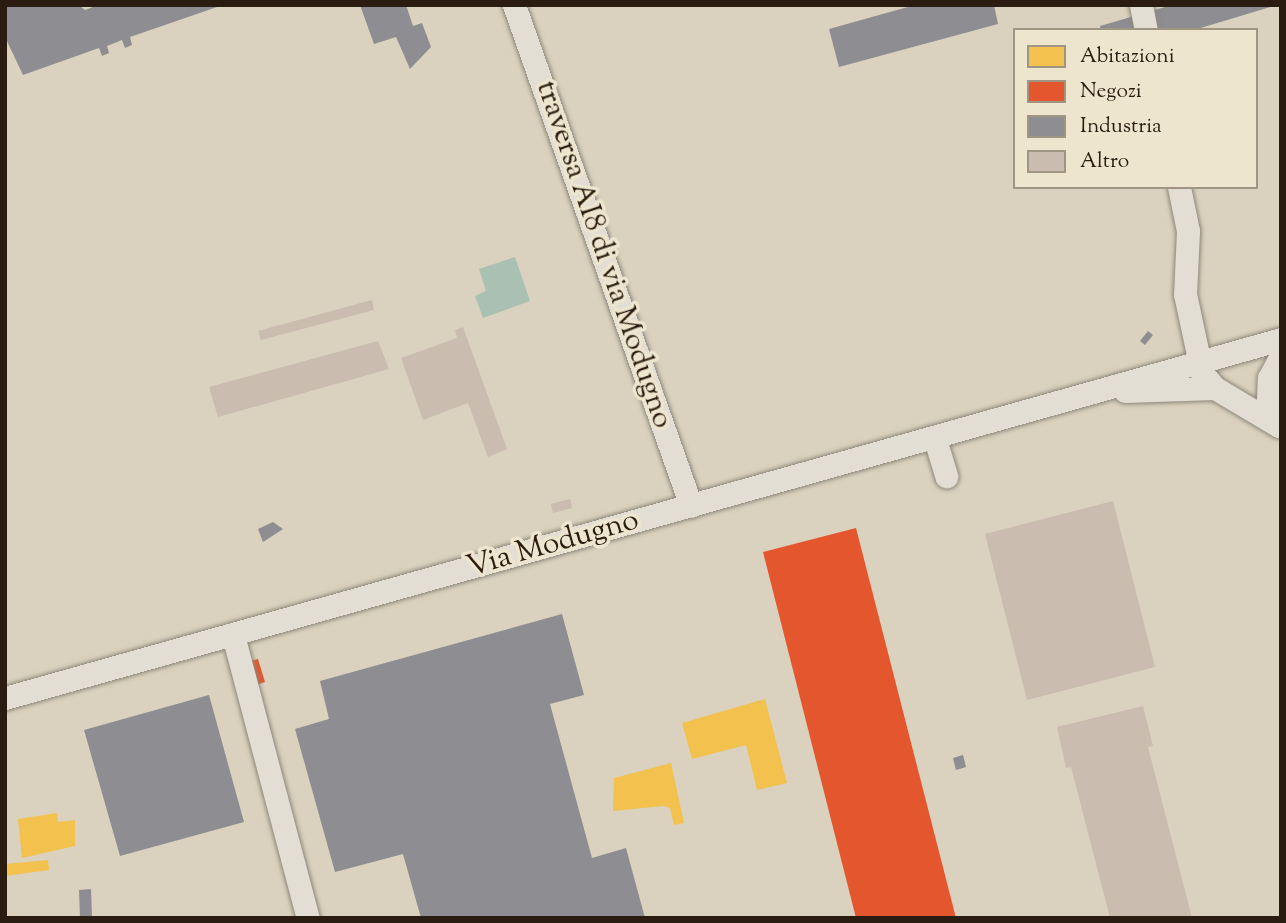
<!DOCTYPE html>
<html>
<head>
<meta charset="utf-8">
<style>
  body { margin:0 }
  #map { position:relative; width:1286px; height:923px; overflow:hidden; background:#dad2be; font-family:"Sorts Mill Goudy",serif }
  div>[style] { position:absolute }
  [style*='--x'] { left:calc(var(--x)*1px); top:calc(var(--y)*1px); width:calc(var(--w)*1px); rotate:calc(var(--a)*1deg) }
  .water>* { inset:0; background:#aac0b3 }
  .homes>* { inset:0; background:#f2c14e }
  .shops>* { inset:0; background:#e4572e }
  .industry>* { inset:0; background:#8d8d92 }
  .building>* { inset:0; background:#cabcae }
  .roads { filter:drop-shadow(0 0 2px #8e877a) drop-shadow(0 0 2px #8e877a) }
  .minor>* { height:23px; margin:-11.5px; padding:0 11.5px; transform-origin:11.5px; border-radius:11.5px; background:#e2ded4 }
  span { translate:-50% -50%; white-space:nowrap; text-align:center; line-height:1.15; -webkit-text-stroke:7px #eee5ce; paint-order:stroke }
  .street-label { font-size:30px; color:#2a1c10 }
  .frame { position:absolute; inset:0; border:7px solid #2a1c10; pointer-events:none }
  .legend { position:absolute; left:1013px; top:28px; width:245px; height:161px; box-sizing:border-box; background:#eee5ce; border:2px solid #a09582; margin:0; padding:9px 12px; list-style:none; font-size:21px; color:#2a1c10 }
  .legend li { display:flex; align-items:center; gap:14px; height:35px }
  .legend b { width:35px; border:2px solid #a09582 }
</style>
</head>
<body>
<div id="map">
  <div class="water">
    <div style="clip-path:polygon(515px 257px,530px 301px,483px 318px,475px 296px,486px 291px,479px 269px)"></div>
  </div>
  <div class="homes">
    <div style="clip-path:polygon(765px 699px,787px 783px,757px 790px,746px 745px,692px 759px,682px 723px)"></div>
    <div style="clip-path:polygon(671px 763px,684px 823px,674px 825px,670px 808px,663px 806px,613px 811px,614px 778px)"></div>
    <div style="clip-path:polygon(57px 813px,58px 822px,75px 820px,75px 846px,22px 858px,18px 819px)"></div>
    <div style="clip-path:polygon(48px 860px,49px 870px,5px 876px,5px 864px)"></div>
  </div>
  <div class="shops">
    <div style="clip-path:polygon(856px 528px,956px 918px,856px 918px,763px 552px)"></div>
    <div style="clip-path:polygon(258px 659px,265px 682px,256px 685px,250px 661px)"></div>
  </div>
  <div class="industry">
    <div style="clip-path:polygon(5px 5px,79px 5px,85px 10px,98px 5px,220px 6px,130px 37px,132px 45px,125px 48px,122px 40px,107px 46px,109px 53px,102px 56px,99px 48px,23px 75px,5px 37px)"></div>
    <div style="clip-path:polygon(360px 5px,406px 5px,413px 26px,422px 23px,431px 47px,410px 69px,396px 37px,374px 44px)"></div>
    <div style="clip-path:polygon(915px 5px,994px 5px,998px 24px,839px 67px,829px 29px)"></div>
    <div style="clip-path:polygon(1172px 5px,1274px 5px,1274px 6px,1194px 30px,1101px 30px,1100px 26px)"></div>
    <div style="clip-path:polygon(1148px 331px,1153px 335px,1145px 345px,1140px 341px)"></div>
    <div style="clip-path:polygon(273px 522px,283px 529px,263px 542px,258px 529px)"></div>
    <div style="clip-path:polygon(562px 614px,584px 695px,550px 704px,592px 858px,626px 848px,645px 918px,421px 918px,403px 854px,335px 872px,295px 729px,329px 719px,320px 681px)"></div>
    <div style="clip-path:polygon(209px 695px,244px 822px,120px 856px,84px 730px)"></div>
    <div style="clip-path:polygon(963px 755px,966px 767px,956px 770px,953px 758px)"></div>
    <div style="clip-path:polygon(91px 889px,92px 918px,80px 918px,79px 890px)"></div>
  </div>
  <div class="building">
    <div style="clip-path:polygon(372px 300px,374px 310px,261px 340px,258px 331px)"></div>
    <div style="clip-path:polygon(463px 327px,507px 449px,488px 457px,468px 403px,423px 420px,401px 358px,457px 338px,455px 330px)"></div>
    <div style="clip-path:polygon(378px 341px,389px 369px,218px 417px,209px 387px)"></div>
    <div style="clip-path:polygon(570px 499px,572px 508px,553px 513px,551px 504px)"></div>
    <div style="clip-path:polygon(1113px 501px,1155px 667px,1027px 700px,985px 534px)"></div>
    <div style="clip-path:polygon(1143px 706px,1153px 746px,1148px 747px,1192px 918px,1110px 918px,1071px 767px,1066px 768px,1057px 727px)"></div>
  </div>
  <div class="roads">
    <div class="minor">
      <div style="--x:514;--y:5;--w:531;--a:70.54"></div>
      <div style="--x:1141;--y:5;--w:25;--a:79"></div>
      <div style="--x:1179;--y:187;--w:45;--a:78.4"></div>
      <div style="--x:1188;--y:231;--w:63;--a:92.7"></div>
      <div style="--x:1185;--y:294;--w:81;--a:77.9"></div>
      <div style="--x:1202;--y:373;--w:20;--a:49"></div>
      <div style="--x:1125;--y:391;--w:90;--a:-1.9"></div>
      <div style="--x:1215;--y:388;--w:74;--a:30.7"></div>
      <div style="--x:1279;--y:426;--w:27;--a:-114"></div>
      <div style="--x:1268;--y:401;--w:23;--a:-88"></div>
      <div style="--x:1269;--y:378;--w:26;--a:-62"></div>
      <div style="--x:935;--y:439;--w:39;--a:73"></div>
      <div style="--x:233;--y:635;--w:293;--a:75.2"></div>
      <div style="--x:5;--y:698;--w:1326;--a:-15.71"></div>
    </div>
  </div>
  <div class="street-label">
    <span style="left:603px;top:255px;rotate:71deg">traversa AI8 di via Modugno</span>
    <span style="left:553px;top:545px;rotate:-16deg">Via Modugno</span>
  </div>
  <div class="frame"></div>
  <ul class="legend">
  <li><b style="height:19px;background:#f2c14e"></b>Abitazioni</li>
  <li><b style="height:19px;background:#e4572e"></b>Negozi</li>
  <li><b style="height:19px;background:#8d8d92"></b>Industria</li>
  <li><b style="height:19px;background:#cabcae"></b>Altro</li>
  </ul>
</div>
</body>
</html>
